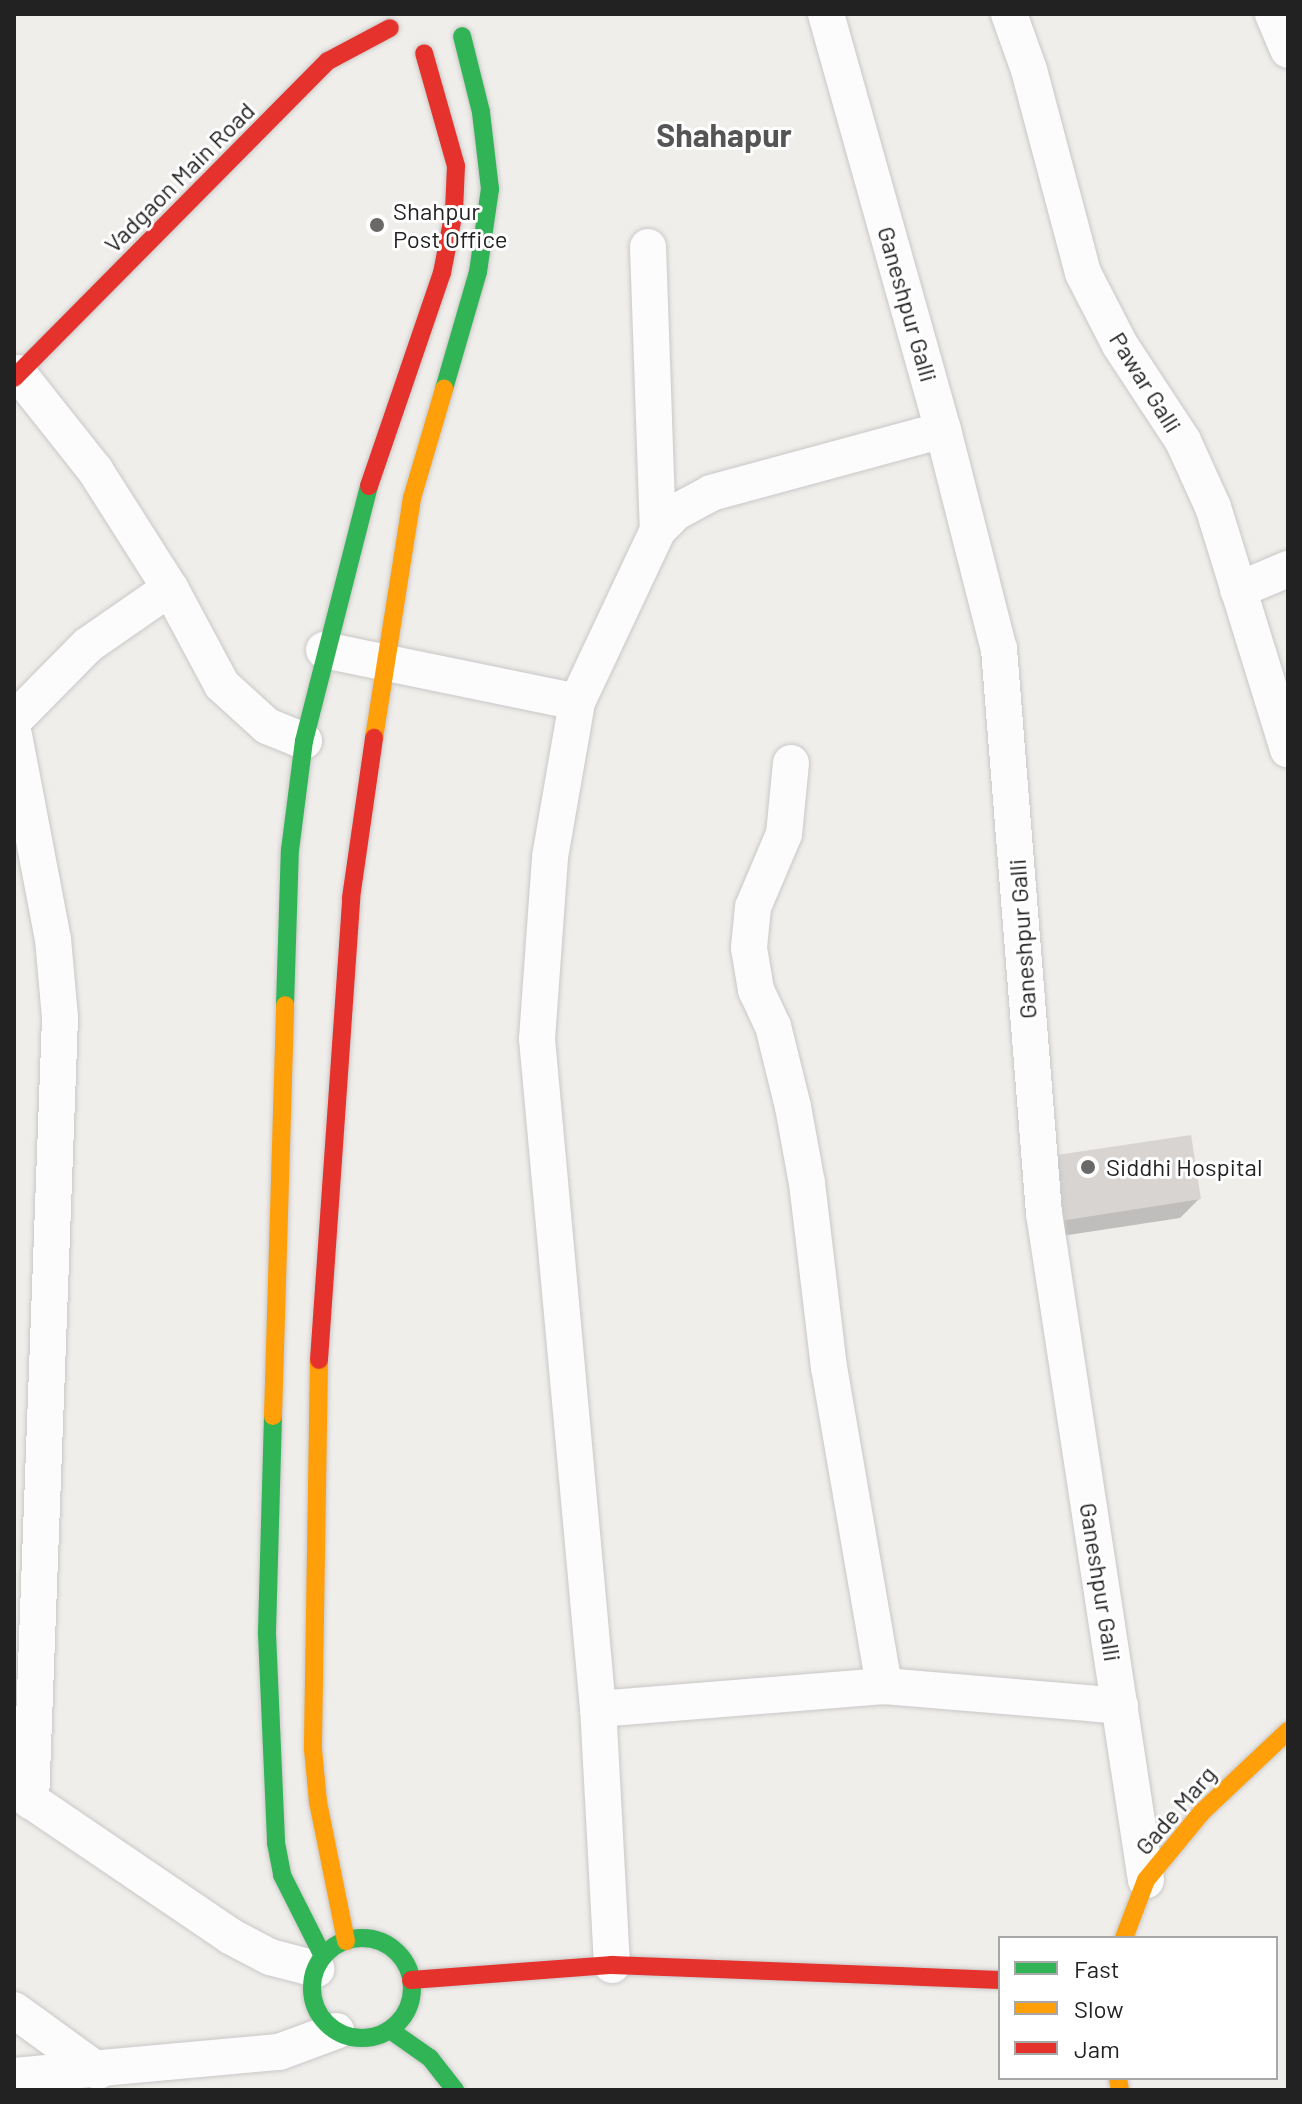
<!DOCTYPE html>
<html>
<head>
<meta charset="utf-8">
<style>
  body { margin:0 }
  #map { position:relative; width:1302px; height:2104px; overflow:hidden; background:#f0eeeb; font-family:Barlow,sans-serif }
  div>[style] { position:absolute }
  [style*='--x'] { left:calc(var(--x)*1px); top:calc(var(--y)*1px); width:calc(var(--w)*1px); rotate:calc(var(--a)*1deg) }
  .shadow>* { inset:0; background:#0003 }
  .building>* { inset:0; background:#d7d4d2 }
  .roads { filter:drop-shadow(0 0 2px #c9c8c7) drop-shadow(0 0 2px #c9c8c7) }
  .street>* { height:36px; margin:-18px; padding:0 18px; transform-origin:18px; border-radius:18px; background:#fdfcfc }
  .fast>* { height:18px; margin:-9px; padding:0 9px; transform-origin:9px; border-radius:9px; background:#30b455 }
  .fast>.ring { margin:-9px; padding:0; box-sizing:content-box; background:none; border:18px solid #30b455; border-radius:50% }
  .slow>* { height:18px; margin:-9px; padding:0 9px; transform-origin:9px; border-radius:9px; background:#ff9f0a }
  .jam>* { height:18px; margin:-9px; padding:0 9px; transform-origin:9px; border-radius:9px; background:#e5322d }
  .dots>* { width:22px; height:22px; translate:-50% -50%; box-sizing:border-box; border:4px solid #fff; border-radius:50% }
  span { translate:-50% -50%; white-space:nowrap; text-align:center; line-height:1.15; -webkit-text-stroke:6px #fff; paint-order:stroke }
  .street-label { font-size:24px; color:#222 }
  .poi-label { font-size:24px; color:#222 }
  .left { translate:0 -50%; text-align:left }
  .district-label { font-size:32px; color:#555; font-weight:700 }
  .frame { position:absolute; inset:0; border:16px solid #222; pointer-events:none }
  .legend { position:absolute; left:998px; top:1936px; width:280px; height:144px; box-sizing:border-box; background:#fff; border:2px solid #a7a7a7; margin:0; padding:10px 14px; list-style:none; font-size:24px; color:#222 }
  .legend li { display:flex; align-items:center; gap:16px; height:40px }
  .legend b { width:40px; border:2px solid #a7a7a7 }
</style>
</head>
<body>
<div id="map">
  <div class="shadow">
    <div style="clip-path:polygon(1032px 1177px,1199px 1199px,1180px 1218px,1042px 1239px)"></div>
  </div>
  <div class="building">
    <div style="clip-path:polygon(1191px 1135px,1201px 1199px,1060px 1221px,1050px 1156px)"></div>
  </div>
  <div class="roads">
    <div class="street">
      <div style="--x:826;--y:14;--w:432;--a:74.3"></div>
      <div style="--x:943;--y:430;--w:226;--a:75.7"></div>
      <div style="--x:999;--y:649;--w:566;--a:85.44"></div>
      <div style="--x:1044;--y:1213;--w:675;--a:81.31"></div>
      <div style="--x:1009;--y:14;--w:59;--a:70.3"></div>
      <div style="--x:1029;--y:70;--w:210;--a:75.1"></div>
      <div style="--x:1083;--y:273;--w:81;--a:62.8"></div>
      <div style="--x:1120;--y:345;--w:115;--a:56.7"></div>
      <div style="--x:1183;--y:441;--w:72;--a:65.6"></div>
      <div style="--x:1213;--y:507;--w:254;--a:72.8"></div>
      <div style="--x:1273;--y:14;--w:39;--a:67"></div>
      <div style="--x:648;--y:247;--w:283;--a:88"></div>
      <div style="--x:18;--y:373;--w:124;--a:51.6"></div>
      <div style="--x:95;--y:470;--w:140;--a:57.6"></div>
      <div style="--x:170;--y:588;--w:110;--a:61.8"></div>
      <div style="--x:222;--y:685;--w:61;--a:42.3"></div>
      <div style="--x:267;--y:726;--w:40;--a:22"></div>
      <div style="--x:1238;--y:590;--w:54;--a:-22.8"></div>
      <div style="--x:324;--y:650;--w:258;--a:11.6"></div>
      <div style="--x:14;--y:720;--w:105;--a:-45.4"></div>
      <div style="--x:88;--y:645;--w:100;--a:-34.8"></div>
      <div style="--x:14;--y:735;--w:208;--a:79.2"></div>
      <div style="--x:53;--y:939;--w:79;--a:84.9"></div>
      <div style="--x:60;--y:1018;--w:784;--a:92.12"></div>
      <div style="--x:791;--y:763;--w:71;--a:95.6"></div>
      <div style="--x:784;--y:834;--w:79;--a:113"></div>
      <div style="--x:753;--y:907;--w:41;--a:95.6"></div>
      <div style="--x:749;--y:948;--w:43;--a:80.5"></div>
      <div style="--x:756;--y:990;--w:40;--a:65"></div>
      <div style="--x:773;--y:1026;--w:83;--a:76.1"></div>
      <div style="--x:793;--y:1107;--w:77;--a:79.6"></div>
      <div style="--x:807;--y:1183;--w:185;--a:83.2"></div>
      <div style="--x:829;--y:1367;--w:324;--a:80.2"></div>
      <div style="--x:598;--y:1709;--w:287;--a:-4.6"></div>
      <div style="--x:884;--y:1686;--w:237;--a:4.8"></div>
      <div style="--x:14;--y:1789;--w:261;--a:34.2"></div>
      <div style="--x:230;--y:1936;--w:45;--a:27.7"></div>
      <div style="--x:270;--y:1957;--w:48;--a:14.6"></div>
      <div style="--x:612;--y:1965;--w:256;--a:-93.1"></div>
      <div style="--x:598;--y:1709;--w:673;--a:-95.2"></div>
      <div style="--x:537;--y:1039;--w:182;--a:-85.9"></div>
      <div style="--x:550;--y:857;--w:157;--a:-80.1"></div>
      <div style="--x:577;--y:702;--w:190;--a:-64.8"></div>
      <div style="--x:658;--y:530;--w:25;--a:-45"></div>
      <div style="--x:676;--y:512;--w:40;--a:-28"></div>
      <div style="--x:711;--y:493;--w:240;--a:-15.2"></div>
      <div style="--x:14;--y:2010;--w:104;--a:36"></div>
      <div style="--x:14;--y:2076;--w:266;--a:-5.2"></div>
      <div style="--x:279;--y:2052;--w:61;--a:-20.2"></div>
    </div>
    <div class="fast">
      <div style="--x:444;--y:389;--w:122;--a:-73.8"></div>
      <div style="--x:478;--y:272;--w:84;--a:-81.8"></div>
      <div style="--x:490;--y:189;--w:78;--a:-96.7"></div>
      <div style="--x:481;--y:112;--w:78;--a:-104"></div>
      <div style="--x:285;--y:1005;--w:155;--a:-88.2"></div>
      <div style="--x:290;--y:850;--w:110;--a:-82.7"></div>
      <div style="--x:304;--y:741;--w:263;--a:-75.7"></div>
      <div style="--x:273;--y:1416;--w:218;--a:91.6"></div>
      <div style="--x:267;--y:1634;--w:209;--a:87.5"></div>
      <div style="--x:276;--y:1843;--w:33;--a:79"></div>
      <div style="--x:282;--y:1875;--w:91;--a:63.2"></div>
      <div class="ring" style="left:312px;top:1938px;width:82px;height:82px"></div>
      <div style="--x:390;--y:2030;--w:49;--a:35"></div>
      <div style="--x:430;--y:2058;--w:41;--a:52"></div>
    </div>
    <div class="slow">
      <div style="--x:374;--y:738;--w:243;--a:-81"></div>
      <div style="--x:412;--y:498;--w:114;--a:-73.6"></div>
      <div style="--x:319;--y:1360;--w:389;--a:90.9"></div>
      <div style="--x:313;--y:1749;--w:53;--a:84.6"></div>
      <div style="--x:318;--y:1802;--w:142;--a:78.6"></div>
      <div style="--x:273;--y:1416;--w:411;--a:-88.3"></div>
      <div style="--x:1124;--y:1938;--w:62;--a:-69.2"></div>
      <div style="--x:1146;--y:1880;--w:88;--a:-50.5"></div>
      <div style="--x:1202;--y:1812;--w:118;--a:-43.3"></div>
      <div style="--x:1118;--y:2078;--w:12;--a:81"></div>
    </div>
    <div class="jam">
      <div style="--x:14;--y:378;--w:446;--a:-45.3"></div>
      <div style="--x:328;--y:61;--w:70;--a:-28"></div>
      <div style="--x:369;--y:486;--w:225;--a:-71.1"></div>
      <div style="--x:442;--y:273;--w:63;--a:-79"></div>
      <div style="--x:454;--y:211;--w:45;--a:-87.5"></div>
      <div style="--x:456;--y:166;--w:117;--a:-105.8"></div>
      <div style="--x:319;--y:1360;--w:463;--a:-86"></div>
      <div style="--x:351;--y:898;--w:162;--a:-81.8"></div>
      <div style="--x:411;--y:1980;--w:202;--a:-4.3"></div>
      <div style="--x:612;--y:1965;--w:388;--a:2.2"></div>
    </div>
  </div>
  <div class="dots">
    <div style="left:377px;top:225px;background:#6a6968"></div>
    <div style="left:1088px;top:1167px;background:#6a6968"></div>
  </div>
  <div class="street-label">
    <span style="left:179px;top:177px;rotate:-45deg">Vadgaon Main Road</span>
    <span style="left:908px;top:304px;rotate:74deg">Ganeshpur Galli</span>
    <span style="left:1146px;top:382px;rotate:58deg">Pawar Galli</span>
    <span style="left:1022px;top:939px;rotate:-94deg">Ganeshpur Galli</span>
    <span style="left:1101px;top:1582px;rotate:81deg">Ganeshpur Galli</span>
    <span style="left:1175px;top:1810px;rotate:-49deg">Gade Marg</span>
  </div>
  <div class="poi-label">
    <span class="left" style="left:393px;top:225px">Shahpur<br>Post Office</span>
    <span class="left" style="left:1106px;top:1167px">Siddhi Hospital</span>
  </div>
  <div class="district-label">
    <span style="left:724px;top:134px">Shahapur</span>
  </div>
  <div class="frame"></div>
  <ul class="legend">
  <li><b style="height:10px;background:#30b455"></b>Fast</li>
  <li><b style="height:10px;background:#ff9f0a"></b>Slow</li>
  <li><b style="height:10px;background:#e5322d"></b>Jam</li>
  </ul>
</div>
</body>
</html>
